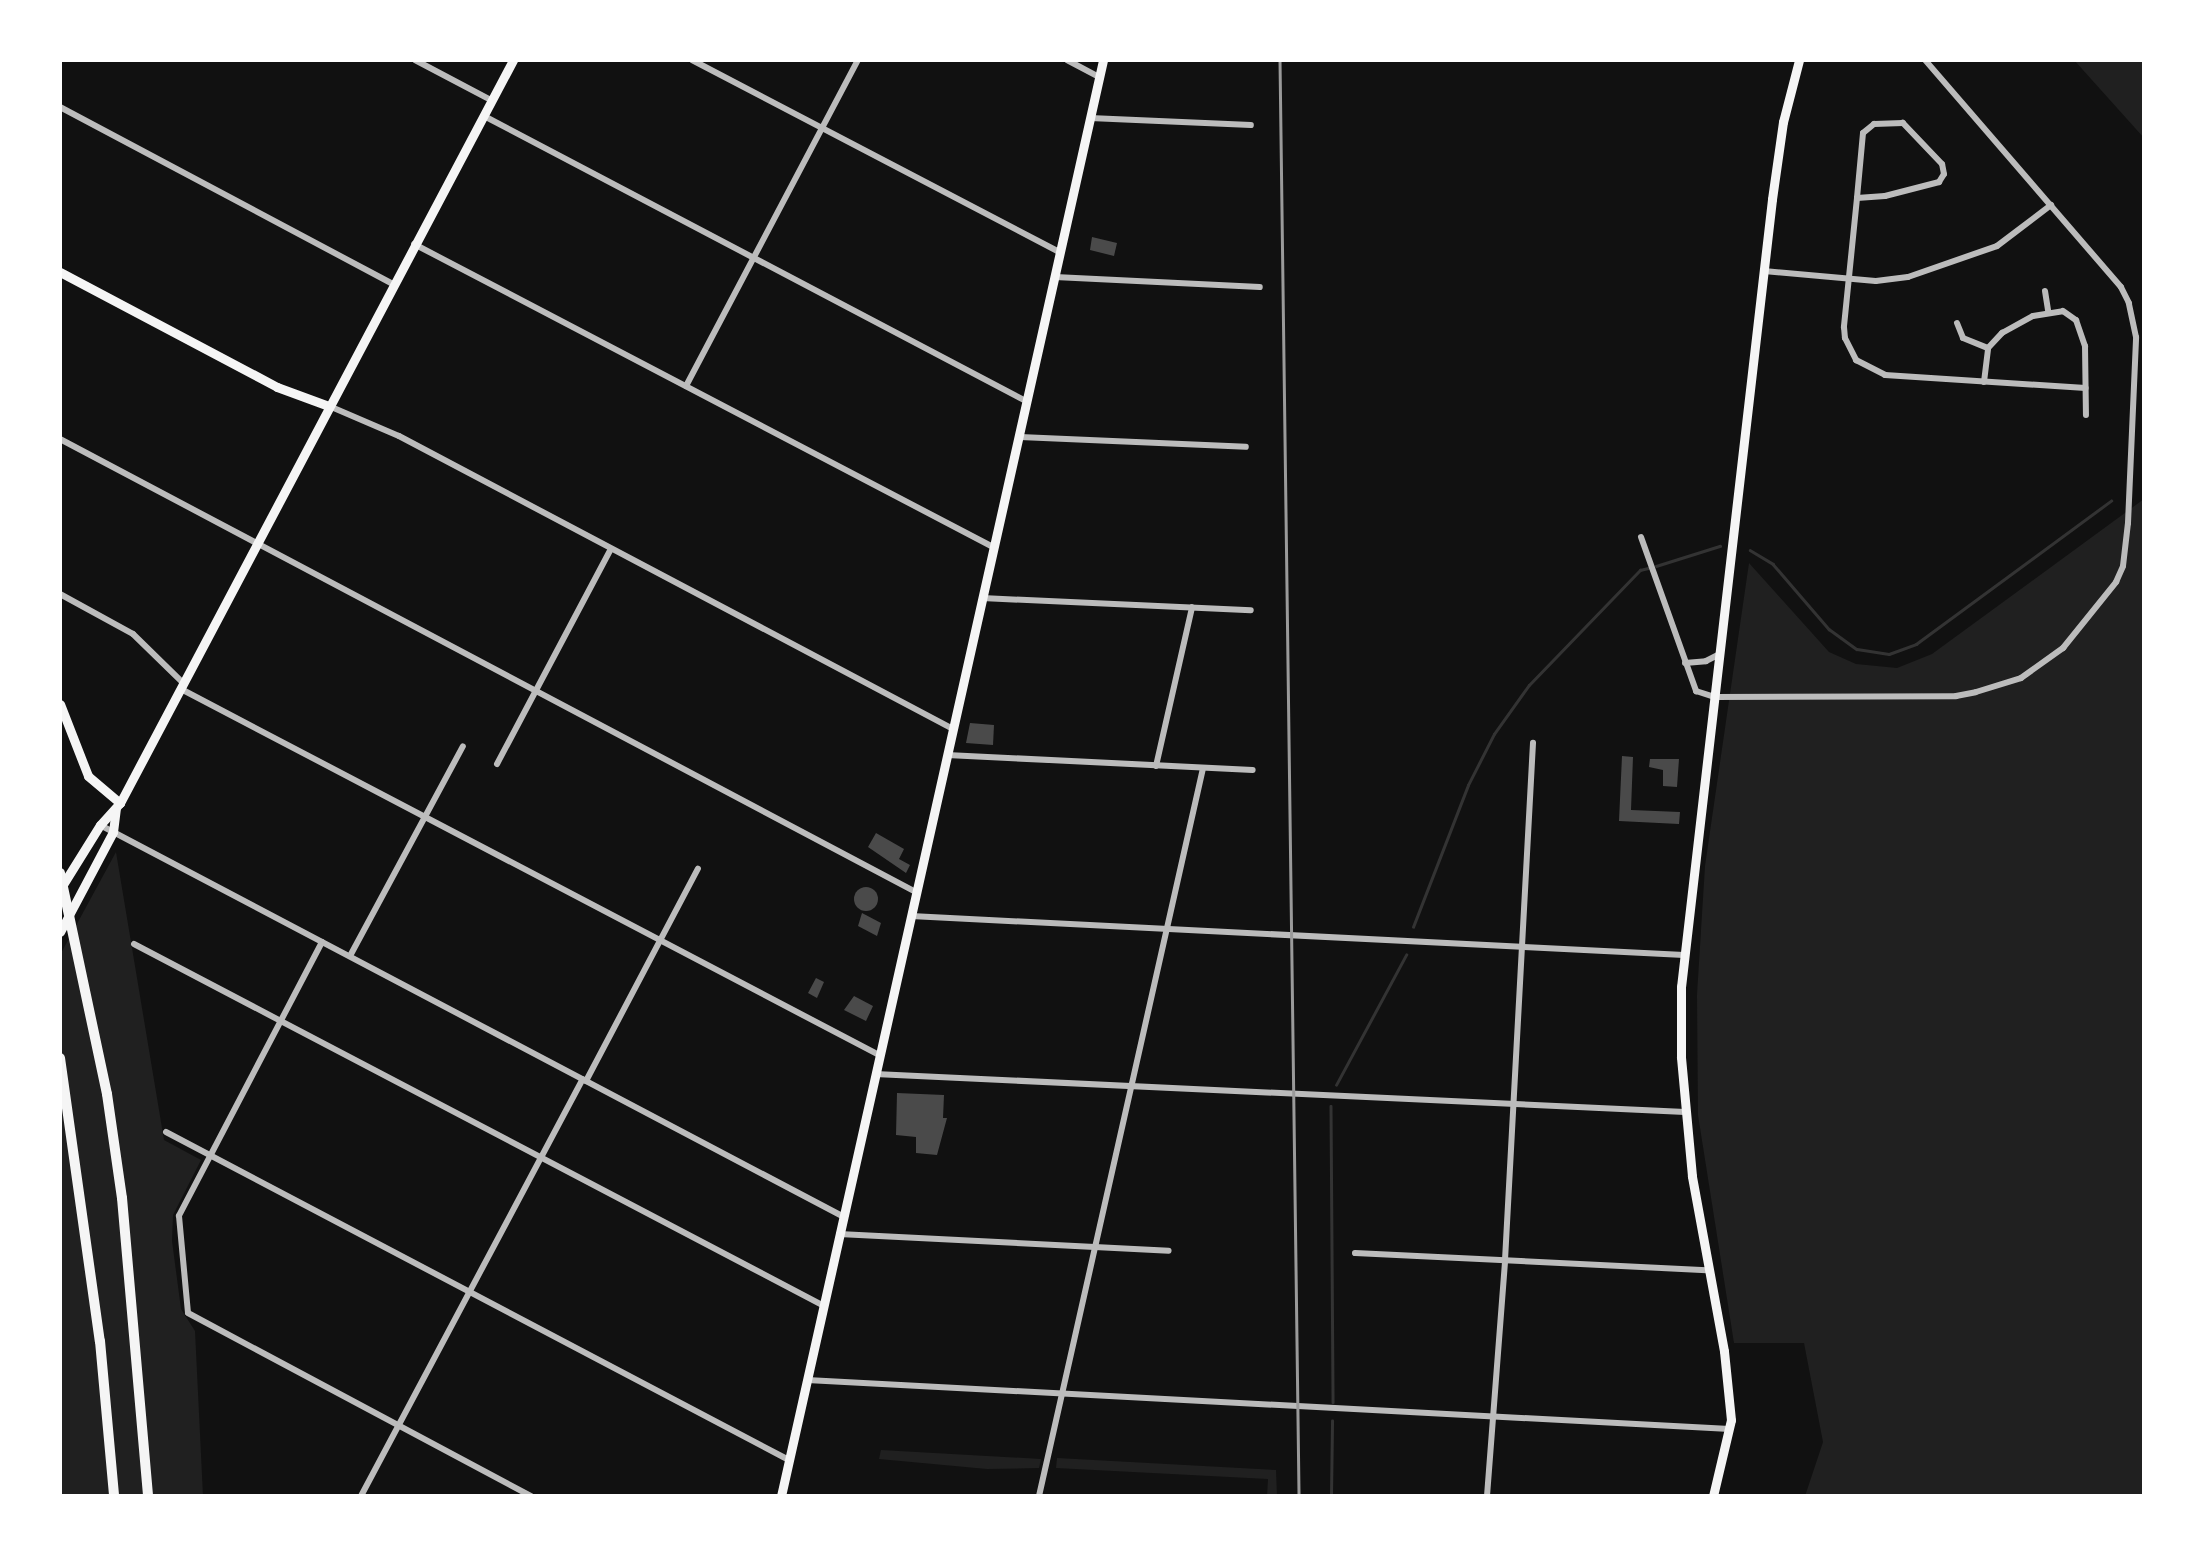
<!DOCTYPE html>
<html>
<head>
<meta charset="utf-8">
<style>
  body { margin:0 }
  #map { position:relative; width:2204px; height:1556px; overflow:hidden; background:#111; font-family:"DejaVu Sans",sans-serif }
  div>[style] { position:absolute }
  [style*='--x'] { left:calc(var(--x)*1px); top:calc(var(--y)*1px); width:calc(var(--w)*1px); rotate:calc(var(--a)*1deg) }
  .green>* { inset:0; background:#202020 }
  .stream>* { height:2.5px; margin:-1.25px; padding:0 1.25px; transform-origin:1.25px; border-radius:1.25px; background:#333 }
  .building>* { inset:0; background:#4a4a4a }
  .round { border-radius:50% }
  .minor>* { height:6px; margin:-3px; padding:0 3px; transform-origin:3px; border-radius:3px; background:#bcbcbc }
  .secondary>* { height:9px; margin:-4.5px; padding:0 4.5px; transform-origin:4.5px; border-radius:4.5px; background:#f5f5f5 }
  .motorway>* { height:10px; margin:-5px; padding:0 5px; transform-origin:5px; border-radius:5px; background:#f5f5f5 }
  .rail>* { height:2.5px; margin:-1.25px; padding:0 1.25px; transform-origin:1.25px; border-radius:1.25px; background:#9a9a9a }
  span { translate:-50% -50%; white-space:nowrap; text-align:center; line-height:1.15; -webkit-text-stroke:10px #fff; paint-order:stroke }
  .frame { position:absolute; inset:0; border:62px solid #fff; pointer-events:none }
</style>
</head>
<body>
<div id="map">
  <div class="green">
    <div style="clip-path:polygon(2074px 60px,2144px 60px,2144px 138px)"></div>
    <div style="clip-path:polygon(2144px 499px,2144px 1496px,1805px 1496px,1823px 1442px,1804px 1343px,1734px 1343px,1698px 1115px,1697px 995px,1705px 866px,1749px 563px,1829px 652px,1856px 664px,1897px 668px,1932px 654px)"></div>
    <div style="clip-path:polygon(116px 852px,164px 1140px,201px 1160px,173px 1215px,172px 1241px,181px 1309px,195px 1331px,203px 1496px,60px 1496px,60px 955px)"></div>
    <div style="clip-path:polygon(881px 1450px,1041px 1459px,1039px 1468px,987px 1469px,879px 1459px)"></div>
    <div style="clip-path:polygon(1057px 1458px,1276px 1470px,1277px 1496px,1267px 1496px,1268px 1479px,1056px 1468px)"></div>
  </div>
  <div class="stream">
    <div style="--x:1750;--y:550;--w:27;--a:31"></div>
    <div style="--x:1773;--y:564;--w:86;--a:49.3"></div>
    <div style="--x:1829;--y:629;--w:34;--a:36"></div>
    <div style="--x:1857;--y:649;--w:32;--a:9"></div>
    <div style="--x:1889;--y:654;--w:29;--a:-20"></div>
    <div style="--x:1916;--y:644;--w:242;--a:-36.3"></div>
    <div style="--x:1656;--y:566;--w:67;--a:-17.4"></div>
    <div style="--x:1413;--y:927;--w:152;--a:-68.8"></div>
    <div style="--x:1468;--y:785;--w:57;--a:-63"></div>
    <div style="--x:1494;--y:734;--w:60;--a:-54.5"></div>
    <div style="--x:1529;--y:685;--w:160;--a:-46"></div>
    <div style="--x:1640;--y:570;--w:8;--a:-14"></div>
    <div style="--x:1336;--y:1085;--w:148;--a:-61.7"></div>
    <div style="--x:1331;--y:1106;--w:296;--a:89.6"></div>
    <div style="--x:1331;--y:1496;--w:75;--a:-89.2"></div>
  </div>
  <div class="building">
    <div style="clip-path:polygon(1092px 237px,1117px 243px,1114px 256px,1090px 250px)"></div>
    <div style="clip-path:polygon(970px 723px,994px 725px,993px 745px,966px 743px)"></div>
    <div style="clip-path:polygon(1622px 756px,1633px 757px,1631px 810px,1680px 812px,1679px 824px,1619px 821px)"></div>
    <div style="clip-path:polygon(1650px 759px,1679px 759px,1677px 787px,1663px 786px,1663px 770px,1649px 767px)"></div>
    <div style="clip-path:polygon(876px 833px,904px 849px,899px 859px,910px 865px,906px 873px,868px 847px)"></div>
    <div class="round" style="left:854px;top:887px;width:24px;height:24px"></div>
    <div style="clip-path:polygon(862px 913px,881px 923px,877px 936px,858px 926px)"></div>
    <div style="clip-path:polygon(816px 978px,824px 982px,817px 998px,808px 993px)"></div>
    <div style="clip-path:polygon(854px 996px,873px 1006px,866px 1021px,844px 1010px)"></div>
    <div style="clip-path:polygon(897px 1093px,944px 1095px,943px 1118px,947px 1118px,937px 1155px,916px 1153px,916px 1137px,896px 1135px)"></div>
  </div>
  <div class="minor">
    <div style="--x:415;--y:60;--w:86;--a:27.8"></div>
    <div style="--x:692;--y:60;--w:415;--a:27.6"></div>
    <div style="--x:1067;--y:60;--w:36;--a:28"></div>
    <div style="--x:60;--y:107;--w:377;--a:28"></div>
    <div style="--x:484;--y:116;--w:612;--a:27.74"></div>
    <div style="--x:1090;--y:118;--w:161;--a:2.5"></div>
    <div style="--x:1857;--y:198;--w:28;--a:-4"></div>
    <div style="--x:1885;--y:196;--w:56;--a:-14.5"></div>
    <div style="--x:1939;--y:182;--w:9;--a:-58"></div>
    <div style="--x:1944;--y:174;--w:10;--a:-101"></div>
    <div style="--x:1942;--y:164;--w:57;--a:-133.6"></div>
    <div style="--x:1903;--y:123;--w:29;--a:178"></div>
    <div style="--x:1874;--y:124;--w:14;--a:141"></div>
    <div style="--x:1863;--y:133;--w:65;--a:95.3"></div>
    <div style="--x:1857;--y:198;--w:130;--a:95.8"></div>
    <div style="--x:1844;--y:327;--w:11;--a:85"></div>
    <div style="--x:1845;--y:338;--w:25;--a:63"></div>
    <div style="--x:1856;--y:360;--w:33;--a:27"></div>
    <div style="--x:1885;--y:375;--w:201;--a:3.7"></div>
    <div style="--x:414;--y:244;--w:653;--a:27.62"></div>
    <div style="--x:1764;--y:271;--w:112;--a:5.1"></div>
    <div style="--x:1876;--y:281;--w:32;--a:-7"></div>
    <div style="--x:1908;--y:277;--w:94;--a:-19.2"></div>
    <div style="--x:1997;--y:246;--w:68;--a:-37.2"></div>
    <div style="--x:1055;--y:277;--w:205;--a:2.8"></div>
    <div style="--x:2045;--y:291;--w:20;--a:81"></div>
    <div style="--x:1957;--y:323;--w:16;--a:68"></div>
    <div style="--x:1963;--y:338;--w:27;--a:22"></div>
    <div style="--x:1984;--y:382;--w:34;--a:-83"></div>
    <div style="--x:1988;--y:348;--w:21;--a:-47"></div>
    <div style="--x:2002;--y:333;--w:35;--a:-29"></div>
    <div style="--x:2033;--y:316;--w:30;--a:-9"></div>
    <div style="--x:2063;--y:311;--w:16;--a:35"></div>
    <div style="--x:2076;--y:320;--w:28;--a:71"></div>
    <div style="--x:2085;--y:346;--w:69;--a:89.2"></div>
    <div style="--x:686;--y:386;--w:369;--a:-62.2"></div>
    <div style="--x:329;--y:406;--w:76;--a:23.2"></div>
    <div style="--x:399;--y:436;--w:627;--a:27.87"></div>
    <div style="--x:1020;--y:437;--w:226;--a:2.5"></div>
    <div style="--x:60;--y:439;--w:968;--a:27.89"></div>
    <div style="--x:1641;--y:537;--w:164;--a:70.3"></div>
    <div style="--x:1696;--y:691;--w:20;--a:18"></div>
    <div style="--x:1715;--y:697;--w:241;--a:-0.2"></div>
    <div style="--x:1956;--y:696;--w:20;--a:-11"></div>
    <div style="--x:1976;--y:692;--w:47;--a:-17.3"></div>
    <div style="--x:2021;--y:678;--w:52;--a:-35.5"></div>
    <div style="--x:2063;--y:648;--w:85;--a:-51.2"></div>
    <div style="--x:2116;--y:582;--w:17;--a:-66"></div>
    <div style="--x:2123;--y:566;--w:43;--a:-83.4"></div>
    <div style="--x:2128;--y:523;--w:186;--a:-87.5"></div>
    <div style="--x:2136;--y:337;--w:35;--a:-102"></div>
    <div style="--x:2129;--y:303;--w:18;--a:-117"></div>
    <div style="--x:2121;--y:287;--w:300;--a:-130.8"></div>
    <div style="--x:60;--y:594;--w:83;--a:28.7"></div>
    <div style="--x:133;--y:634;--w:70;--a:44.4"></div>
    <div style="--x:982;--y:598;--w:269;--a:2.6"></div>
    <div style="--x:1685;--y:663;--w:21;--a:-5"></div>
    <div style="--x:1706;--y:661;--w:16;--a:-27"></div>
    <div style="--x:181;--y:689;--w:788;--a:27.67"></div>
    <div style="--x:947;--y:755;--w:306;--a:2.8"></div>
    <div style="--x:497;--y:764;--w:243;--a:-62.1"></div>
    <div style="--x:1156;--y:766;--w:163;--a:-77.2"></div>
    <div style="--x:100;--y:825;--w:841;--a:27.78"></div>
    <div style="--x:911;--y:916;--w:774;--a:2.89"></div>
    <div style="--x:322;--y:942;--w:309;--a:117.6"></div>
    <div style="--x:179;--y:1216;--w:97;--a:84.7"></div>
    <div style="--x:188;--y:1313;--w:389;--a:28.1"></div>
    <div style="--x:134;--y:944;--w:779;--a:27.68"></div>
    <div style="--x:350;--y:956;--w:238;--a:-61.7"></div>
    <div style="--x:875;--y:1074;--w:811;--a:2.69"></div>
    <div style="--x:586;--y:1081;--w:240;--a:-62.2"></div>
    <div style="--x:166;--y:1132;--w:704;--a:27.77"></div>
    <div style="--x:839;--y:1234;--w:330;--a:2.9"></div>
    <div style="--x:1355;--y:1253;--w:352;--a:2.8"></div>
    <div style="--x:807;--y:1380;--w:924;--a:3.04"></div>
    <div style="--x:361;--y:1496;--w:472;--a:-62"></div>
    <div style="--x:1039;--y:1496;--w:746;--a:-77.3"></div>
    <div style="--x:1487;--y:1496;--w:237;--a:-85.6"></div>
    <div style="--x:1505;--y:1260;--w:518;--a:-86.9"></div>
  </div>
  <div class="secondary">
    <div style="--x:60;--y:272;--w:246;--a:27.9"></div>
    <div style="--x:277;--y:387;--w:55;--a:20.1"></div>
    <div style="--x:60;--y:704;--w:77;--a:68.7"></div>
    <div style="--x:88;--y:776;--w:42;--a:40.2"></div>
    <div style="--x:62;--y:886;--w:72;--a:-58.1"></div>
    <div style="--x:100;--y:825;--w:30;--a:-48"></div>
    <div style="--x:120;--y:803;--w:841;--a:-62.12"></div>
    <div style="--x:60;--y:932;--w:113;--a:-62.1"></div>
    <div style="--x:113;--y:832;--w:23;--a:-83"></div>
    <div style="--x:781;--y:1496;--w:1472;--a:-77.36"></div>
    <div style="--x:1713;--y:1496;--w:78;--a:-76.7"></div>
    <div style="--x:1731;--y:1420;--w:69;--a:-95.8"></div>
    <div style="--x:1724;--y:1351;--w:178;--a:-100.4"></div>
    <div style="--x:1692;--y:1176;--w:120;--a:-95.3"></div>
    <div style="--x:1681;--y:1057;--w:70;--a:-90"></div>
    <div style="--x:1681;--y:987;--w:793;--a:-83.41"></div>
    <div style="--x:1772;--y:199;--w:78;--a:-81.9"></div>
    <div style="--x:1783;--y:122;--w:64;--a:-75.5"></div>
  </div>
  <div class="motorway">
    <div style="--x:60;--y:873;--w:226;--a:78"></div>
    <div style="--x:107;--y:1094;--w:105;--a:81.8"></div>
    <div style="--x:122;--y:1198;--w:299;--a:85"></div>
    <div style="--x:60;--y:1058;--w:286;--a:82"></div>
    <div style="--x:100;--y:1341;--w:156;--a:84.8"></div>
  </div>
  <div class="rail">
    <div style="--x:1280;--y:60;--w:1436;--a:89.24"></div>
  </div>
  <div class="frame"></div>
</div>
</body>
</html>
